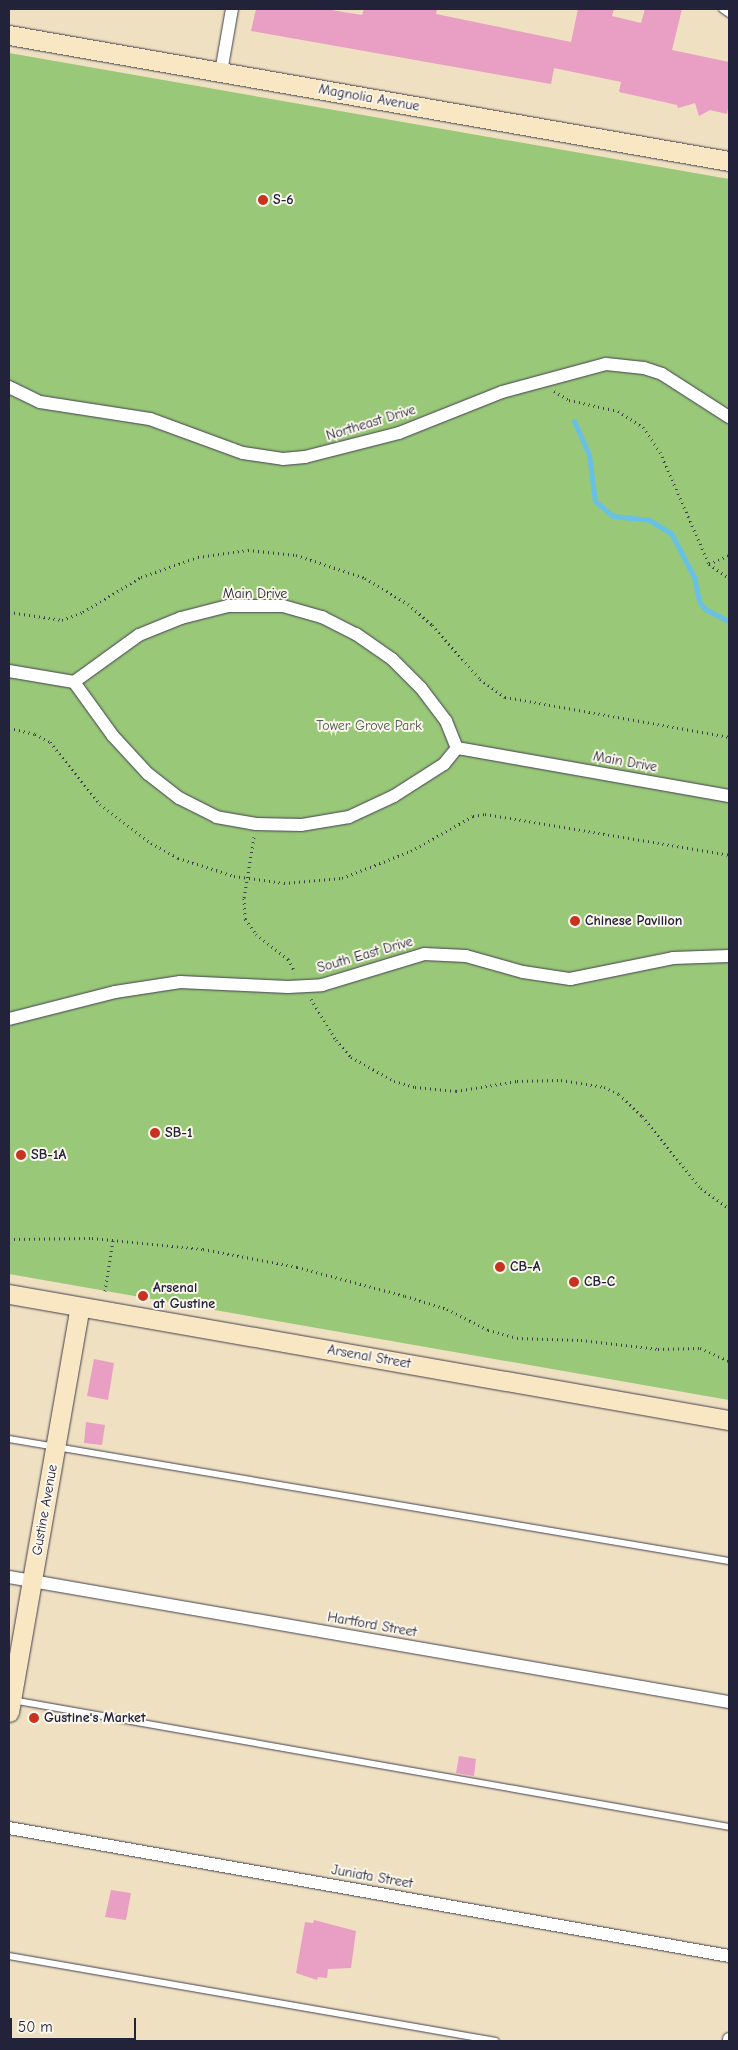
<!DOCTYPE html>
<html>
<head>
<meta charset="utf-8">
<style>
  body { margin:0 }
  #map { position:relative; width:738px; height:2050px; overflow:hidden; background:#efe0c1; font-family:"Comic Neue",sans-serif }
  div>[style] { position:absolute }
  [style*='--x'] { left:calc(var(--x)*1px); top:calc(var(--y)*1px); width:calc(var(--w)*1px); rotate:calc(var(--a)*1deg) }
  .green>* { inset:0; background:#99c878 }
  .stream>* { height:5px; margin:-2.5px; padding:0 2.5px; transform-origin:2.5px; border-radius:2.5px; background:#68c0e5 }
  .building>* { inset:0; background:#e99ec4 }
  .path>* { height:3px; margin-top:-1.5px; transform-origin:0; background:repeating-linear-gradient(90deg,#413e4f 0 1px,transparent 0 5px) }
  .roads { filter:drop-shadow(0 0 1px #413e4f) drop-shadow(0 0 1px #413e4f) }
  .lane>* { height:6px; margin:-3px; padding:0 3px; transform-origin:3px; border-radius:3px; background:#fff }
  .street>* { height:12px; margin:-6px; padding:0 6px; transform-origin:6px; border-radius:6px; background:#fff }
  .secondary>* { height:19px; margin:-9.5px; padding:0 9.5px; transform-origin:9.5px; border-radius:9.5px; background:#f9e7c3 }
  .dots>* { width:14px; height:14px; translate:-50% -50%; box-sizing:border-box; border:2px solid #fbf7ec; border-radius:50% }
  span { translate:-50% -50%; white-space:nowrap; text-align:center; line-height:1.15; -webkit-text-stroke:4px #fbf7ec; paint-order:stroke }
  .street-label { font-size:14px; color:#22223b }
  .poi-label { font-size:14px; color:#22223b; font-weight:700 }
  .left { translate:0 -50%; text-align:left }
  .park-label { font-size:14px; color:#4c5c50 }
  .frame { position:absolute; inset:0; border:10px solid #22223b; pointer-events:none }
  .scale { position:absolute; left:10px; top:2018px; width:126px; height:22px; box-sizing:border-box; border:2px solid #22223b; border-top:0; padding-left:6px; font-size:15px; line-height:18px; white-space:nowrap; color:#22223b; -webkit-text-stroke:4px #fbf7ec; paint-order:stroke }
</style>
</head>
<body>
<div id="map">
  <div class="green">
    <div style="clip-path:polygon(9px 53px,729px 179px,729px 1400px,9px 1274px)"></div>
  </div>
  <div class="stream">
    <div style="--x:574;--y:421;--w:37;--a:66"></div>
    <div style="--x:589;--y:455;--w:46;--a:82.6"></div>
    <div style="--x:595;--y:501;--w:23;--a:40"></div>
    <div style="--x:613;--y:516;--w:36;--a:6"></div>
    <div style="--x:649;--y:520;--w:26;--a:31"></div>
    <div style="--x:671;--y:533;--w:50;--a:62.4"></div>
    <div style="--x:694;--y:577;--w:25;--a:78"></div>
    <div style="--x:699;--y:601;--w:10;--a:53"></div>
    <div style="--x:705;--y:609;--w:27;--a:27"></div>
  </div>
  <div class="building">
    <div style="clip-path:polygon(256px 9px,325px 9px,362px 15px,364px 9px,437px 9px,436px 14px,571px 42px,578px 9px,614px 9px,612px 16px,641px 23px,645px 9px,682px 9px,672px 50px,729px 62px,729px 102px,727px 114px,710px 110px,699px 116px,695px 103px,678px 108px,677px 105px,619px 92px,621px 82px,554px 68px,551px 84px,251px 31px)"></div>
    <div style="clip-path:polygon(94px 1359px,114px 1363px,108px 1400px,87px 1396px)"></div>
    <div style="clip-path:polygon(86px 1422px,105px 1425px,102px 1445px,84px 1443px)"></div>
    <div style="clip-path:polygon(459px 1756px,476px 1759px,474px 1776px,456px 1773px)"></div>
    <div style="clip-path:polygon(111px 1890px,131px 1893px,126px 1920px,105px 1917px)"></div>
    <div style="clip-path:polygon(314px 1920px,356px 1931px,351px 1968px,328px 1969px,327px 1978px,318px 1977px,317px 1980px,296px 1973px,305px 1922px,313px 1923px)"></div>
  </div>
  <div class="path">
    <div style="--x:554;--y:391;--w:17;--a:31"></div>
    <div style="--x:569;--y:400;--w:50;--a:12.7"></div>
    <div style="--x:618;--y:411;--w:30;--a:33"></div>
    <div style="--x:643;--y:427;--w:30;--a:56"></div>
    <div style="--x:660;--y:452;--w:122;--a:66.4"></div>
    <div style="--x:709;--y:564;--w:24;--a:35"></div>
    <div style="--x:709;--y:564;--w:22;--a:-24"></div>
    <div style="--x:9;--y:612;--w:54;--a:8.6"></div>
    <div style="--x:62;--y:620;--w:22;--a:-21"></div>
    <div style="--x:83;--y:612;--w:68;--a:-31.1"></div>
    <div style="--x:141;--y:577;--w:60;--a:-19.3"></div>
    <div style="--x:198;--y:557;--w:50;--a:-8"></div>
    <div style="--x:248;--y:550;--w:48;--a:5.9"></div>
    <div style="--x:296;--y:555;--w:73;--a:18.4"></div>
    <div style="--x:365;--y:578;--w:50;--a:31.2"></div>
    <div style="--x:408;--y:604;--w:32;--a:41"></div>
    <div style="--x:432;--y:625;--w:72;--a:48.4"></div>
    <div style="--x:480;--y:679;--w:31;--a:36"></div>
    <div style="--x:505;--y:697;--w:228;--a:10.1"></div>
    <div style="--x:9;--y:728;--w:27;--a:13"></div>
    <div style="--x:35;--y:734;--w:17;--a:28"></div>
    <div style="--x:50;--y:742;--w:80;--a:51.1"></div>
    <div style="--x:100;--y:804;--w:64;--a:37.4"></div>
    <div style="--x:151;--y:843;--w:31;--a:29"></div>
    <div style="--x:178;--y:858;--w:59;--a:17.8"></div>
    <div style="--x:234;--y:876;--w:50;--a:8"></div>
    <div style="--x:284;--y:883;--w:58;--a:-4.9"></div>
    <div style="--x:342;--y:878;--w:74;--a:-21.4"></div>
    <div style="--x:411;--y:851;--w:71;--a:-29.4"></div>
    <div style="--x:473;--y:816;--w:12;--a:-9"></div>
    <div style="--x:485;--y:814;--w:247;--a:9.5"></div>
    <div style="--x:254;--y:837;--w:62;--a:99.3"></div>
    <div style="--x:244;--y:898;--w:21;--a:87"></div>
    <div style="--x:245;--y:919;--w:19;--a:54"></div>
    <div style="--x:256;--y:934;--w:41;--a:38"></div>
    <div style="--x:288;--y:959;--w:15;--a:62"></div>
    <div style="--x:311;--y:999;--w:48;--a:58.6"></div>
    <div style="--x:336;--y:1040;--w:23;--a:49"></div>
    <div style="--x:351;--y:1057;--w:49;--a:29.2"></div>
    <div style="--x:394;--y:1081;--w:22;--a:16"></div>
    <div style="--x:415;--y:1087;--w:41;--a:5.6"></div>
    <div style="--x:456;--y:1091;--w:62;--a:-9.3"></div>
    <div style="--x:517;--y:1081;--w:44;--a:-1.3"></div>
    <div style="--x:561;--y:1080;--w:44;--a:9.2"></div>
    <div style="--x:604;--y:1087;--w:17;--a:25"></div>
    <div style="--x:619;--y:1094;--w:32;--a:44"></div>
    <div style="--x:642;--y:1116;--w:93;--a:50.7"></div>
    <div style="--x:701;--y:1188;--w:34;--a:36"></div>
    <div style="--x:9;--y:1239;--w:83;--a:-0.7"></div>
    <div style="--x:92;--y:1238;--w:112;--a:5.7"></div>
    <div style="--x:203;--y:1249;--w:96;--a:10.8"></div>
    <div style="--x:297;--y:1267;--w:112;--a:15"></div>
    <div style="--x:405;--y:1296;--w:44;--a:17.2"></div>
    <div style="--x:447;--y:1309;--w:46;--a:27.1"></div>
    <div style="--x:488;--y:1330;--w:30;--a:15"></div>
    <div style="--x:517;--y:1338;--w:64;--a:1.8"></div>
    <div style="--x:581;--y:1340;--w:78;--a:6.7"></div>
    <div style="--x:658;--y:1349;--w:42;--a:-1.4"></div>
    <div style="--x:700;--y:1348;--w:32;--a:24"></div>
    <div style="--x:105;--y:1291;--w:52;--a:-81.1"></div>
  </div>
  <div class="roads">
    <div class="lane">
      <div style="--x:722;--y:9;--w:9;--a:36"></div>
      <div style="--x:9;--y:1439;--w:730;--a:9.62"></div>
      <div style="--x:12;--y:1700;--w:728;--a:10.04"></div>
      <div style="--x:9;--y:1956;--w:494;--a:9.9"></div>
    </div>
    <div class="street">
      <div style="--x:221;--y:72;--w:64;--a:-80.1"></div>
      <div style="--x:9;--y:387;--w:34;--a:26"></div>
      <div style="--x:40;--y:402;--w:111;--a:8.8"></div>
      <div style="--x:150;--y:419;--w:99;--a:20.1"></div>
      <div style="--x:243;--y:453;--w:40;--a:8.5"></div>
      <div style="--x:283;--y:459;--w:22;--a:-5"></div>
      <div style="--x:305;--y:457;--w:97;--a:-14.3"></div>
      <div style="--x:399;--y:433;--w:111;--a:-21.7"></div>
      <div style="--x:502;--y:392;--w:108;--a:-15.1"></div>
      <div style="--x:606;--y:364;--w:38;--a:6"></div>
      <div style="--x:644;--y:368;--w:19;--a:18"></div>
      <div style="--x:662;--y:374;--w:80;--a:32.7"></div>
      <div style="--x:228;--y:606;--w:55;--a:0"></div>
      <div style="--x:283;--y:606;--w:41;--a:15.8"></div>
      <div style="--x:322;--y:617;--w:38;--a:27"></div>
      <div style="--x:356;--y:634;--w:44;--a:34.8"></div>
      <div style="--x:392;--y:659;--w:41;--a:45"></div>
      <div style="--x:421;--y:688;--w:41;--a:52.9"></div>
      <div style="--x:446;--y:721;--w:29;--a:68"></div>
      <div style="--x:457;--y:748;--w:21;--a:129"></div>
      <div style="--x:444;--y:764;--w:59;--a:147.4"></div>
      <div style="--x:394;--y:796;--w:50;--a:155"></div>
      <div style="--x:349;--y:817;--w:49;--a:170.5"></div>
      <div style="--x:301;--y:825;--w:45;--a:-178.7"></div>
      <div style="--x:256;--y:824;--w:40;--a:-170"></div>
      <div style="--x:217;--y:817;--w:42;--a:-153.4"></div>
      <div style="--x:179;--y:798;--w:39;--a:-142"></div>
      <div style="--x:148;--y:774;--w:52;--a:-132.6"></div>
      <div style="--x:113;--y:736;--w:67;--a:-125.8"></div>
      <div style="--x:74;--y:682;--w:80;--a:-35.9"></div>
      <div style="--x:139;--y:635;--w:45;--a:-22"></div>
      <div style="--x:181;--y:618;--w:49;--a:-14.3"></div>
      <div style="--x:9;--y:671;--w:66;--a:9.6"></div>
      <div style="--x:457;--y:748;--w:276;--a:10"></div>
      <div style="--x:9;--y:1019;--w:109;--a:-14.3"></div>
      <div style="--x:115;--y:992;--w:66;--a:-8.7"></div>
      <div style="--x:180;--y:982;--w:108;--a:2.7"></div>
      <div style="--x:288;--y:987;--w:34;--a:-3"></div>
      <div style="--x:322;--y:985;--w:107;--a:-16.9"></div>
      <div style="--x:424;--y:954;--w:42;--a:2.7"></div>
      <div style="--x:466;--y:956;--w:59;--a:15.7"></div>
      <div style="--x:523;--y:972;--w:48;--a:8.5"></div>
      <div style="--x:570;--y:979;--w:105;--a:-11.5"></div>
      <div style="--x:673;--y:958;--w:56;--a:-2"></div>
      <div style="--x:9;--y:1577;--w:731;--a:9.85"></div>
      <div style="--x:9;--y:1828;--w:731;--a:10.08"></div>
      <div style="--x:729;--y:2041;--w:2;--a:-90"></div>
    </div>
    <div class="secondary">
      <div style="--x:9;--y:35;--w:731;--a:9.93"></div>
      <div style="--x:9;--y:1294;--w:731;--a:9.93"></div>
      <div style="--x:9;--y:1712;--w:411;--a:-80.1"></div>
    </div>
  </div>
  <div class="dots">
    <div style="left:263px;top:200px;background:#c8321e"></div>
    <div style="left:575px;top:921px;background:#c8321e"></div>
    <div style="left:155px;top:1133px;background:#c8321e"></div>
    <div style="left:21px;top:1155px;background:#c8321e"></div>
    <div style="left:500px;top:1267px;background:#c8321e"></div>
    <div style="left:574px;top:1282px;background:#c8321e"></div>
    <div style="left:143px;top:1296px;background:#c8321e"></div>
    <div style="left:34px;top:1718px;background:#c8321e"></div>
  </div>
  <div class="street-label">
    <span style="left:369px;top:98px;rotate:10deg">Magnolia Avenue</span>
    <span style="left:371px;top:423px;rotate:-17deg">Northeast Drive</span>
    <span style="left:255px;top:594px">Main Drive</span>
    <span style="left:625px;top:762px;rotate:10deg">Main Drive</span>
    <span style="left:365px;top:955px;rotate:-16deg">South East Drive</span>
    <span style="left:369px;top:1357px;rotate:10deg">Arsenal Street</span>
    <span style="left:45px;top:1510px;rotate:-80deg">Gustine Avenue</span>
    <span style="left:372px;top:1625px;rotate:10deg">Hartford Street</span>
    <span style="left:372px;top:1877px;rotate:10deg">Juniata Street</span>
  </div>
  <div class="poi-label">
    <span class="left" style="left:273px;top:200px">S-6</span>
    <span class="left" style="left:585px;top:921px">Chinese Pavilion</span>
    <span class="left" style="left:165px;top:1133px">SB-1</span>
    <span class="left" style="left:31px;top:1155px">SB-1A</span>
    <span class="left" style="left:510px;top:1267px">CB-A</span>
    <span class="left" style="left:584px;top:1282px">CB-C</span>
    <span class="left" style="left:153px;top:1296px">Arsenal<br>at Gustine</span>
    <span class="left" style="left:44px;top:1718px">Gustine's Market</span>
  </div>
  <div class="park-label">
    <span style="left:369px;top:726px">Tower Grove Park</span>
  </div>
  <div class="frame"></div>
  <div class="scale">50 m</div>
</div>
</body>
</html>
